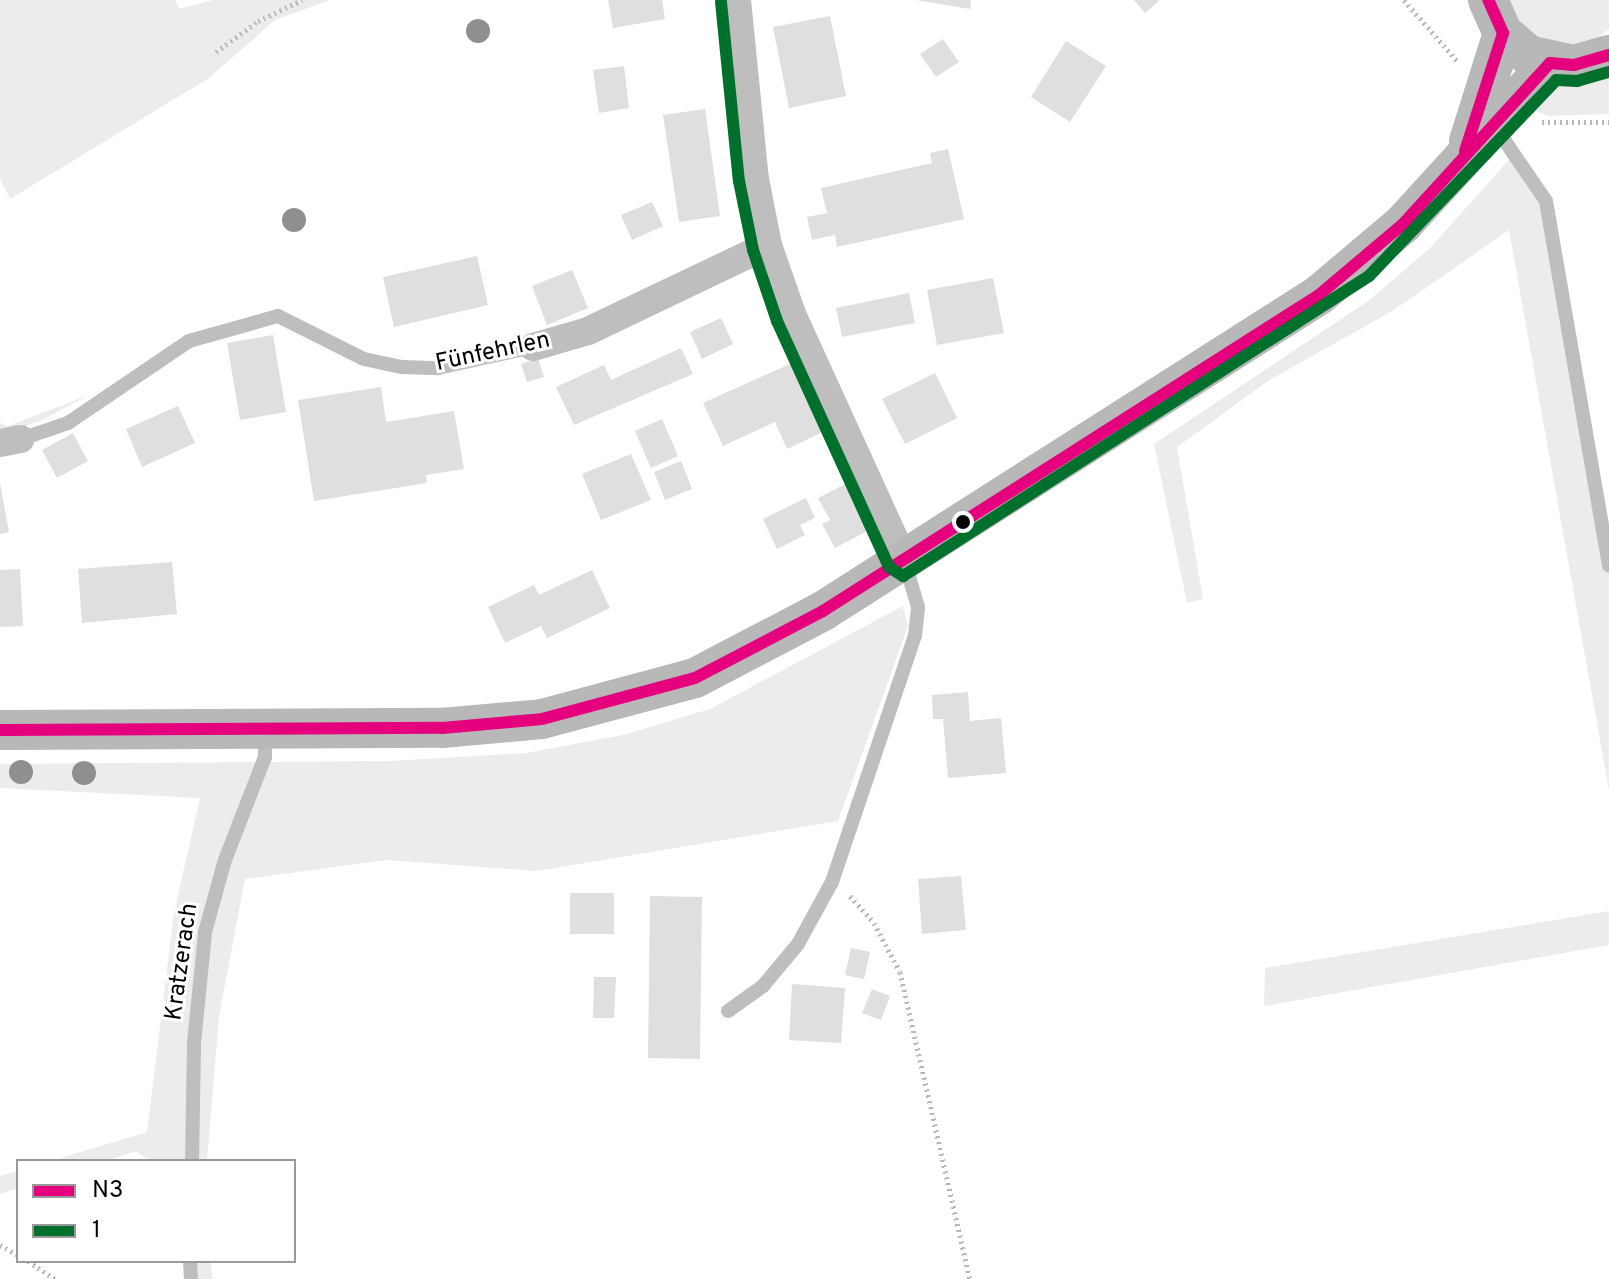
<!DOCTYPE html>
<html>
<head>
<meta charset="utf-8">
<style>
  body { margin:0 }
  #map { position:relative; width:1609px; height:1279px; overflow:hidden; background:#fff; font-family:Overpass,sans-serif }
  div>[style] { position:absolute }
  [style*='--x'] { left:calc(var(--x)*1px); top:calc(var(--y)*1px); width:calc(var(--w)*1px); rotate:calc(var(--a)*1deg) }
  .green>* { inset:0; background:#ececec }
  .building>* { inset:0; background:#dfdfdf }
  .path>* { height:5px; margin-top:-2.5px; transform-origin:0; background:repeating-linear-gradient(90deg,#b9b9b9 0 2px,transparent 0 6px) }
  .lane>* { height:14px; margin:-7px; padding:0 7px; transform-origin:7px; border-radius:7px; background:#bebebe }
  .street>* { height:28px; margin:-14px; padding:0 14px; transform-origin:14px; border-radius:14px; background:#bebebe }
  .secondary>* { height:40px; margin:-20px; padding:0 20px; transform-origin:20px; border-radius:20px; background:#b8b8b8 }
  .bus-1>* { height:12px; margin:-6px; padding:0 6px; transform-origin:6px; border-radius:6px; background:#e5007d }
  .bus-2>* { height:12px; margin:-6px; padding:0 6px; transform-origin:6px; border-radius:6px; background:#00702c }
  .trees>* { width:24px; height:24px; margin:-12px; border-radius:50%; background:#8f8f8f }
  .dots>* { width:22px; height:22px; translate:-50% -50%; box-sizing:border-box; border:4px solid #fff; border-radius:50% }
  span { translate:-50% -50%; white-space:nowrap; text-align:center; line-height:1.15; -webkit-text-stroke:6px #fff; paint-order:stroke }
  .street-label { font-size:24px; color:#000 }
  .legend { position:absolute; left:16px; top:1159px; width:280px; height:104px; box-sizing:border-box; background:#fff; border:2px solid #999; margin:0; padding:10px 14px; list-style:none; font-size:24px; color:#000 }
  .legend li { display:flex; align-items:center; gap:16px; height:40px }
  .legend b { width:40px; border:2px solid #999 }
</style>
</head>
<body>
<div id="map">
  <div class="green">
    <div style="clip-path:polygon(0 0,175px 0,179px 9px,213px 0,330px 0,275px 20px,209px 78px,10px 199px,0 179px)"></div>
    <div style="clip-path:polygon(1504px 0,1609px 0,1609px 29px,1593px 41px,1565px 48px,1522px 31px)"></div>
    <div style="clip-path:polygon(1609px 71px,1609px 114px,1548px 116px,1536px 111px,1535px 100px,1560px 86px)"></div>
    <div style="clip-path:polygon(1516px 152px,1548px 200px,1609px 546px,1609px 790px,1509px 230px,1394px 310px,1268px 381px,1177px 447px,1203px 599px,1187px 603px,1154px 444px,1371px 299px,1430px 248px)"></div>
    <div style="clip-path:polygon(89px 395px,40px 421px,0 434px,0 423px,8px 426px)"></div>
    <div style="clip-path:polygon(903px 606px,908px 626px,838px 821px,536px 871px,387px 860px,245px 879px,219px 1016px,207px 1161px,150px 1161px,136px 1151px,106px 1161px,51px 1161px,147px 1132px,174px 913px,200px 798px,0 788px,0 764px,391px 761px,526px 753px,623px 735px,710px 709px)"></div>
    <div style="clip-path:polygon(1609px 911px,1609px 945px,1264px 1006px,1265px 968px)"></div>
    <div style="clip-path:polygon(18px 1171px,18px 1188px,0 1194px,0 1176px)"></div>
    <div style="clip-path:polygon(185px 1261px,210px 1261px,213px 1279px,186px 1279px)"></div>
  </div>
  <div class="building">
    <div style="clip-path:polygon(608px 0,662px 0,665px 19px,613px 28px)"></div>
    <div style="clip-path:polygon(916px 0,971px 0,970px 9px)"></div>
    <div style="clip-path:polygon(1134px 0,1160px 0,1145px 13px)"></div>
    <div style="clip-path:polygon(830px 16px,846px 96px,789px 108px,773px 27px)"></div>
    <div style="clip-path:polygon(943px 39px,959px 62px,936px 77px,920px 54px)"></div>
    <div style="clip-path:polygon(1066px 41px,1106px 66px,1070px 122px,1031px 97px)"></div>
    <div style="clip-path:polygon(624px 66px,629px 108px,599px 113px,593px 70px)"></div>
    <div style="clip-path:polygon(705px 109px,720px 216px,679px 222px,663px 115px)"></div>
    <div style="clip-path:polygon(948px 149px,964px 219px,837px 247px,835px 235px,812px 240px,807px 217px,827px 213px,821px 188px,932px 163px,930px 153px)"></div>
    <div style="clip-path:polygon(652px 202px,663px 226px,632px 240px,621px 215px)"></div>
    <div style="clip-path:polygon(477px 256px,488px 305px,394px 327px,383px 277px)"></div>
    <div style="clip-path:polygon(572px 270px,588px 308px,547px 325px,532px 286px)"></div>
    <div style="clip-path:polygon(993px 278px,1004px 333px,937px 345px,927px 290px)"></div>
    <div style="clip-path:polygon(909px 293px,915px 323px,842px 337px,836px 308px)"></div>
    <div style="clip-path:polygon(721px 318px,733px 344px,702px 359px,690px 332px)"></div>
    <div style="clip-path:polygon(273px 335px,286px 412px,240px 420px,227px 343px)"></div>
    <div style="clip-path:polygon(681px 348px,693px 374px,574px 425px,556px 387px,604px 365px,611px 380px)"></div>
    <div style="clip-path:polygon(538px 358px,544px 377px,527px 382px,521px 364px)"></div>
    <div style="clip-path:polygon(792px 363px,823px 432px,787px 449px,775px 422px,723px 446px,703px 403px)"></div>
    <div style="clip-path:polygon(935px 373px,957px 418px,905px 444px,882px 399px)"></div>
    <div style="clip-path:polygon(381px 387px,386px 422px,454px 411px,464px 469px,426px 475px,427px 483px,314px 501px,298px 400px)"></div>
    <div style="clip-path:polygon(178px 406px,195px 443px,142px 467px,126px 429px)"></div>
    <div style="clip-path:polygon(662px 419px,678px 456px,651px 468px,635px 431px)"></div>
    <div style="clip-path:polygon(73px 433px,88px 461px,57px 478px,42px 450px)"></div>
    <div style="clip-path:polygon(631px 454px,651px 500px,601px 520px,582px 474px)"></div>
    <div style="clip-path:polygon(681px 461px,692px 489px,665px 500px,654px 472px)"></div>
    <div style="clip-path:polygon(851px 481px,875px 527px,835px 548px,822px 524px,830px 520px,818px 498px)"></div>
    <div style="clip-path:polygon(0 483px,9px 532px,0 534px)"></div>
    <div style="clip-path:polygon(806px 498px,815px 518px,800px 525px,805px 535px,777px 549px,763px 519px)"></div>
    <div style="clip-path:polygon(172px 562px,177px 614px,82px 623px,78px 569px)"></div>
    <div style="clip-path:polygon(20px 569px,23px 626px,0 627px,0 570px)"></div>
    <div style="clip-path:polygon(592px 570px,610px 608px,547px 638px,541px 626px,505px 643px,488px 607px,534px 585px,539px 595px)"></div>
    <div style="clip-path:polygon(968px 692px,970px 721px,1001px 718px,1006px 773px,948px 778px,943px 719px,933px 719px,932px 695px)"></div>
    <div style="clip-path:polygon(961px 876px,966px 930px,922px 934px,918px 879px)"></div>
    <div style="clip-path:polygon(570px 893px,614px 893px,614px 934px,570px 934px)"></div>
    <div style="clip-path:polygon(650px 896px,702px 897px,700px 1059px,648px 1058px)"></div>
    <div style="clip-path:polygon(851px 948px,870px 952px,864px 979px,845px 975px)"></div>
    <div style="clip-path:polygon(594px 977px,616px 977px,614px 1018px,593px 1018px)"></div>
    <div style="clip-path:polygon(792px 984px,845px 988px,841px 1043px,789px 1040px)"></div>
    <div style="clip-path:polygon(872px 989px,890px 996px,881px 1020px,862px 1013px)"></div>
  </div>
  <div class="path">
    <div style="--x:1404;--y:0;--w:82;--a:48.9"></div>
    <div style="--x:216;--y:52;--w:52;--a:-36.4"></div>
    <div style="--x:258;--y:21;--w:49;--a:-25.5"></div>
    <div style="--x:1542;--y:122;--w:67;--a:0"></div>
    <div style="--x:850;--y:896;--w:36;--a:48"></div>
    <div style="--x:874;--y:923;--w:55;--a:62"></div>
    <div style="--x:900;--y:972;--w:315;--a:77.2"></div>
    <div style="--x:0;--y:1245;--w:21;--a:29"></div>
    <div style="--x:28;--y:1261;--w:32;--a:34"></div>
  </div>
  <div class="lane">
    <div style="--x:1496;--y:128;--w:88;--a:55.6"></div>
    <div style="--x:1546;--y:201;--w:370;--a:80.2"></div>
    <div style="--x:21;--y:439;--w:50;--a:-18.8"></div>
    <div style="--x:68;--y:423;--w:146;--a:-34.1"></div>
    <div style="--x:189;--y:341;--w:92;--a:-15.7"></div>
    <div style="--x:278;--y:316;--w:96;--a:26.6"></div>
    <div style="--x:364;--y:359;--w:40;--a:12"></div>
    <div style="--x:403;--y:367;--w:35;--a:2"></div>
    <div style="--x:438;--y:368;--w:97;--a:-12.5"></div>
    <div style="--x:728;--y:1011;--w:43;--a:-35.5"></div>
    <div style="--x:763;--y:986;--w:55;--a:-50.2"></div>
    <div style="--x:798;--y:944;--w:71;--a:-61.3"></div>
    <div style="--x:832;--y:882;--w:260;--a:-71.4"></div>
    <div style="--x:915;--y:636;--w:29;--a:-84"></div>
    <div style="--x:918;--y:607;--w:46;--a:-106.5"></div>
    <div style="--x:192;--y:1161;--w:118;--a:-89"></div>
    <div style="--x:194;--y:1043;--w:112;--a:-84.3"></div>
    <div style="--x:205;--y:932;--w:75;--a:-74.5"></div>
    <div style="--x:225;--y:860;--w:110;--a:-68.8"></div>
    <div style="--x:265;--y:757;--w:25;--a:-90"></div>
    <div style="--x:190;--y:1261;--w:18;--a:87"></div>
  </div>
  <div class="street">
    <div style="--x:737;--y:0;--w:180;--a:84.3"></div>
    <div style="--x:755;--y:179;--w:67;--a:78.9"></div>
    <div style="--x:768;--y:245;--w:73;--a:70.8"></div>
    <div style="--x:792;--y:314;--w:270;--a:65.5"></div>
    <div style="--x:533;--y:347;--w:57;--a:-16.2"></div>
    <div style="--x:588;--y:331;--w:199;--a:-25.5"></div>
    <div style="--x:0;--y:443;--w:21;--a:-11"></div>
  </div>
  <div class="secondary">
    <div style="--x:1488;--y:0;--w:36;--a:66"></div>
    <div style="--x:1503;--y:33;--w:33;--a:41"></div>
    <div style="--x:1528;--y:55;--w:47;--a:12.3"></div>
    <div style="--x:1574;--y:65;--w:36;--a:-16"></div>
    <div style="--x:1469;--y:141;--w:113;--a:-72.5"></div>
    <div style="--x:0;--y:730;--w:442;--a:-0.3"></div>
    <div style="--x:442;--y:728;--w:100;--a:-5.1"></div>
    <div style="--x:542;--y:719;--w:158;--a:-15"></div>
    <div style="--x:695;--y:678;--w:144;--a:-27.6"></div>
    <div style="--x:823;--y:611;--w:588;--a:-32.5"></div>
    <div style="--x:1319;--y:295;--w:110;--a:-40.2"></div>
    <div style="--x:1403;--y:224;--w:218;--a:-47.6"></div>
  </div>
  <div class="bus-1">
    <div style="--x:1465;--y:151;--w:124;--a:-72.1"></div>
    <div style="--x:1503;--y:33;--w:36;--a:-114"></div>
    <div style="--x:0;--y:730;--w:442;--a:-0.3"></div>
    <div style="--x:442;--y:728;--w:100;--a:-5.1"></div>
    <div style="--x:542;--y:719;--w:158;--a:-15"></div>
    <div style="--x:695;--y:678;--w:144;--a:-27.6"></div>
    <div style="--x:823;--y:611;--w:588;--a:-32.5"></div>
    <div style="--x:1319;--y:295;--w:110;--a:-40.2"></div>
    <div style="--x:1403;--y:224;--w:218;--a:-47.6"></div>
    <div style="--x:1550;--y:63;--w:24;--a:5"></div>
    <div style="--x:1574;--y:65;--w:36;--a:-16"></div>
  </div>
  <div class="bus-2">
    <div style="--x:721;--y:2;--w:180;--a:84.3"></div>
    <div style="--x:739;--y:181;--w:70;--a:78.5"></div>
    <div style="--x:753;--y:250;--w:75;--a:71.3"></div>
    <div style="--x:777;--y:321;--w:270;--a:65.5"></div>
    <div style="--x:889;--y:567;--w:17;--a:33"></div>
    <div style="--x:903;--y:576;--w:554;--a:-32.77"></div>
    <div style="--x:1369;--y:276;--w:271;--a:-46.3"></div>
    <div style="--x:1556;--y:80;--w:21;--a:3"></div>
    <div style="--x:1577;--y:81;--w:33;--a:-16"></div>
  </div>
  <div class="trees">
    <div style="left:478px;top:31px"></div>
    <div style="left:294px;top:220px"></div>
    <div style="left:21px;top:772px"></div>
    <div style="left:84px;top:773px"></div>
  </div>
  <div class="dots">
    <div style="left:963px;top:522px;background:#000"></div>
  </div>
  <div class="street-label">
    <span style="left:493px;top:353px;rotate:-12deg">Fünfehrlen</span>
    <span style="left:183px;top:962px;rotate:-82deg">Kratzerach</span>
  </div>
  <ul class="legend">
  <li><b style="height:10px;background:#e5007d"></b>N3</li>
  <li><b style="height:10px;background:#00702c"></b>1</li>
  </ul>
</div>
</body>
</html>
